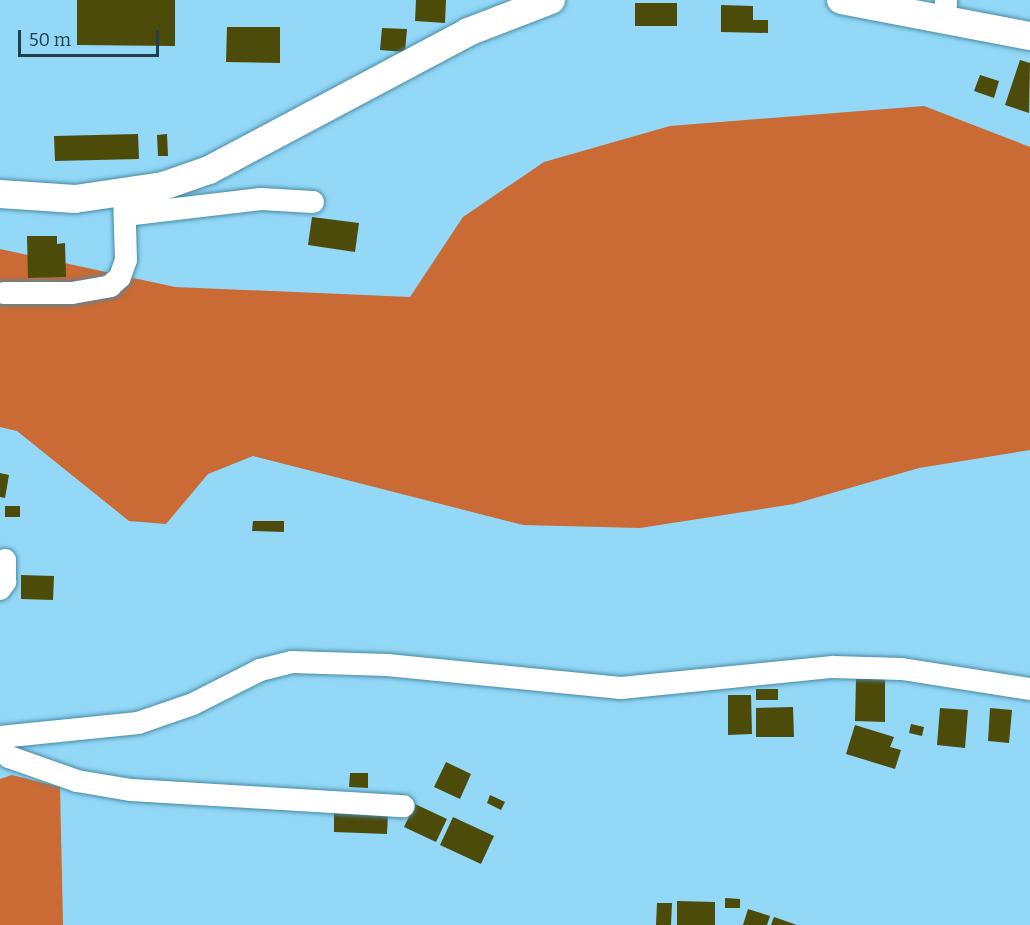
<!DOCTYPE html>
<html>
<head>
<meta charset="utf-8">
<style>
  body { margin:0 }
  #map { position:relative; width:1030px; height:925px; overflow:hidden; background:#93d8f6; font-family:Bitter,serif }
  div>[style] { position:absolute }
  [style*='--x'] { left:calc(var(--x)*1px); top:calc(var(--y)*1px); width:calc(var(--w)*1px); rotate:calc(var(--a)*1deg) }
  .forest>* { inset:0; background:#ca6a35 }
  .building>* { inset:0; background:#4d4b0a }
  .roads { filter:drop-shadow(0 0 2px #488ba7) drop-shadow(0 0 2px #488ba7) }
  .minor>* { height:22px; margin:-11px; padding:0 11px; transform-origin:11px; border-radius:11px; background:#fff }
  .tertiary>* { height:28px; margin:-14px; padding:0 14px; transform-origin:14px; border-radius:14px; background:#fff }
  span { translate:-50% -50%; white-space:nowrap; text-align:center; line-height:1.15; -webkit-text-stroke:6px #93d8f6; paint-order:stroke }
  .scale { position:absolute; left:18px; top:30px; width:141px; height:27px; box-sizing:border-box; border:3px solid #223f4b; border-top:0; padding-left:8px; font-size:18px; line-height:21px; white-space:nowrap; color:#223f4b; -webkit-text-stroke:4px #93d8f6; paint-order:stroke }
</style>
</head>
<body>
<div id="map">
  <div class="forest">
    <div style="clip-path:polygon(924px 106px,1030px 147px,1030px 450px,919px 468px,794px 504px,640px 528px,523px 525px,253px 456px,208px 474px,166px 524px,129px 521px,17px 431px,0 427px,0 249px,175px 287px,410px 297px,463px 217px,544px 162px,670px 126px)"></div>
    <div style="clip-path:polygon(12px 775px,60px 787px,63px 925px,0 925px,0 779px)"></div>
  </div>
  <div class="building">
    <div style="clip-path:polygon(77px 0,175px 0,175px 46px,77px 45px)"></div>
    <div style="clip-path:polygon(416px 0,446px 0,445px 23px,415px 21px)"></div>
    <div style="clip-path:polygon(635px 3px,677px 3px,677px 26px,635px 26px)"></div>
    <div style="clip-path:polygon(721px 5px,753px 6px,753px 20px,768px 20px,768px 33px,721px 32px)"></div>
    <div style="clip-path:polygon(227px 27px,280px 27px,280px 63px,226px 62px)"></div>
    <div style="clip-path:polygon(382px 28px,407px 29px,405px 52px,380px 50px)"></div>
    <div style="clip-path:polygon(1020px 60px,1030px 63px,1029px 113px,1005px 105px)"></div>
    <div style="clip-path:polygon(980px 75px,999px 81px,994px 98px,974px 91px)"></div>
    <div style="clip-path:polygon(138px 134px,139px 159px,55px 161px,54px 136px)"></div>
    <div style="clip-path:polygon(167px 134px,168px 156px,158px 156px,157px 135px)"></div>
    <div style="clip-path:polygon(312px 217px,359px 223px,355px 252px,308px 245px)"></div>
    <div style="clip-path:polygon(27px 236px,57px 236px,57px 244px,65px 243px,66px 277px,28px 278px)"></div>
    <div style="clip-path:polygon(0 473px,9px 475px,5px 498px,0 497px)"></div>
    <div style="clip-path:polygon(5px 506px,20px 506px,20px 517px,5px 517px)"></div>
    <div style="clip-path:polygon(253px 521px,284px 521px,284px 532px,252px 531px)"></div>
    <div style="clip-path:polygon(21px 575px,54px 576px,53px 600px,21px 599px)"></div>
    <div style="clip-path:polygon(856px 679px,885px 679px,885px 722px,855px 721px)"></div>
    <div style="clip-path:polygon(756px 689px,778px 689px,778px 700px,756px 700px)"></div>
    <div style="clip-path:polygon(728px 695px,751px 695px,752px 734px,728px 735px)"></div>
    <div style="clip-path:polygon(793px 707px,794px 737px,756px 737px,756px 708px)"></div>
    <div style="clip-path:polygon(940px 708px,968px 710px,965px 748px,937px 745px)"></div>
    <div style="clip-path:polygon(990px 708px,1012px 710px,1009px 743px,988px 741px)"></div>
    <div style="clip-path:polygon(911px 724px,924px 727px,922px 736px,909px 733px)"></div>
    <div style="clip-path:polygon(855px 725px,894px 737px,890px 747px,901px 750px,895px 769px,846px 754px)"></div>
    <div style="clip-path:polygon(446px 762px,471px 774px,460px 799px,434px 787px)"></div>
    <div style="clip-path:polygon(350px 773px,368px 773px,368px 788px,349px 787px)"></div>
    <div style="clip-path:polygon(490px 795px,505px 802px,501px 810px,487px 803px)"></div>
    <div style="clip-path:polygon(415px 804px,447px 819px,436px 842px,404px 827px)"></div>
    <div style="clip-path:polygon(334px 811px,388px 813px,387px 834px,334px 832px)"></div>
    <div style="clip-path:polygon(453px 817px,494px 836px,481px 864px,440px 845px)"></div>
    <div style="clip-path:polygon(725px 898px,740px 899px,740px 908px,725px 908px)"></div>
    <div style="clip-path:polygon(677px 901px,715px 902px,715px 925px,677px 925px)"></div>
    <div style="clip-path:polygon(657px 903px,672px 903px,671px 925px,656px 925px)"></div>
    <div style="clip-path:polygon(748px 909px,770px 916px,767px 925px,743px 925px)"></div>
    <div style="clip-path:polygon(774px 917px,797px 925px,771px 925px)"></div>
  </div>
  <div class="roads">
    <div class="minor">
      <div style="--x:945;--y:20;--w:20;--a:-87"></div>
      <div style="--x:125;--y:215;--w:137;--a:-6.7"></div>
      <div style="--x:261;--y:199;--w:52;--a:3.3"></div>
      <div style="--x:4;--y:293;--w:68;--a:0"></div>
      <div style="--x:72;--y:293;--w:39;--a:-10"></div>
      <div style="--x:110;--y:286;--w:13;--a:-42"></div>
      <div style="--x:120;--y:277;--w:18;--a:-71"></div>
      <div style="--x:126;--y:260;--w:66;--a:-91.7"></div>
      <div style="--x:0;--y:589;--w:9;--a:-54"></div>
      <div style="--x:5;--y:582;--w:22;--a:-90"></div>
      <div style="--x:0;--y:737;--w:139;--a:-5.8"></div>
      <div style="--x:138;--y:723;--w:58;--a:-19.1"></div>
      <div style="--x:193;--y:704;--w:75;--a:-26.9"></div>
      <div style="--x:260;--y:670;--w:33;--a:-14"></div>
      <div style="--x:292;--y:662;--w:95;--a:1.8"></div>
      <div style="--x:387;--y:665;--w:235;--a:5.6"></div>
      <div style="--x:621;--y:688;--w:213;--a:-5.7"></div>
      <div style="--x:833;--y:667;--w:69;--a:1.7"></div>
      <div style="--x:902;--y:669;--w:130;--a:8.9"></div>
      <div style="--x:0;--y:749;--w:12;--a:42"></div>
      <div style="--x:9;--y:757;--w:72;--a:19.4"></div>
      <div style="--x:77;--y:781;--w:55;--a:9.5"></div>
      <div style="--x:131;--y:790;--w:273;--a:3.4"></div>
    </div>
    <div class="tertiary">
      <div style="--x:841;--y:0;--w:192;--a:10.8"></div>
      <div style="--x:0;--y:194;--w:75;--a:3.8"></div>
      <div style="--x:75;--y:199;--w:89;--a:-8.4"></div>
      <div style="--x:163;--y:186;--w:49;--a:-19.2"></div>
      <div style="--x:209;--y:170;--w:293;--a:-28"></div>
      <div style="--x:468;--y:32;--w:89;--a:-21.1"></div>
    </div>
  </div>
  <div class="scale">50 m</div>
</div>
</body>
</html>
